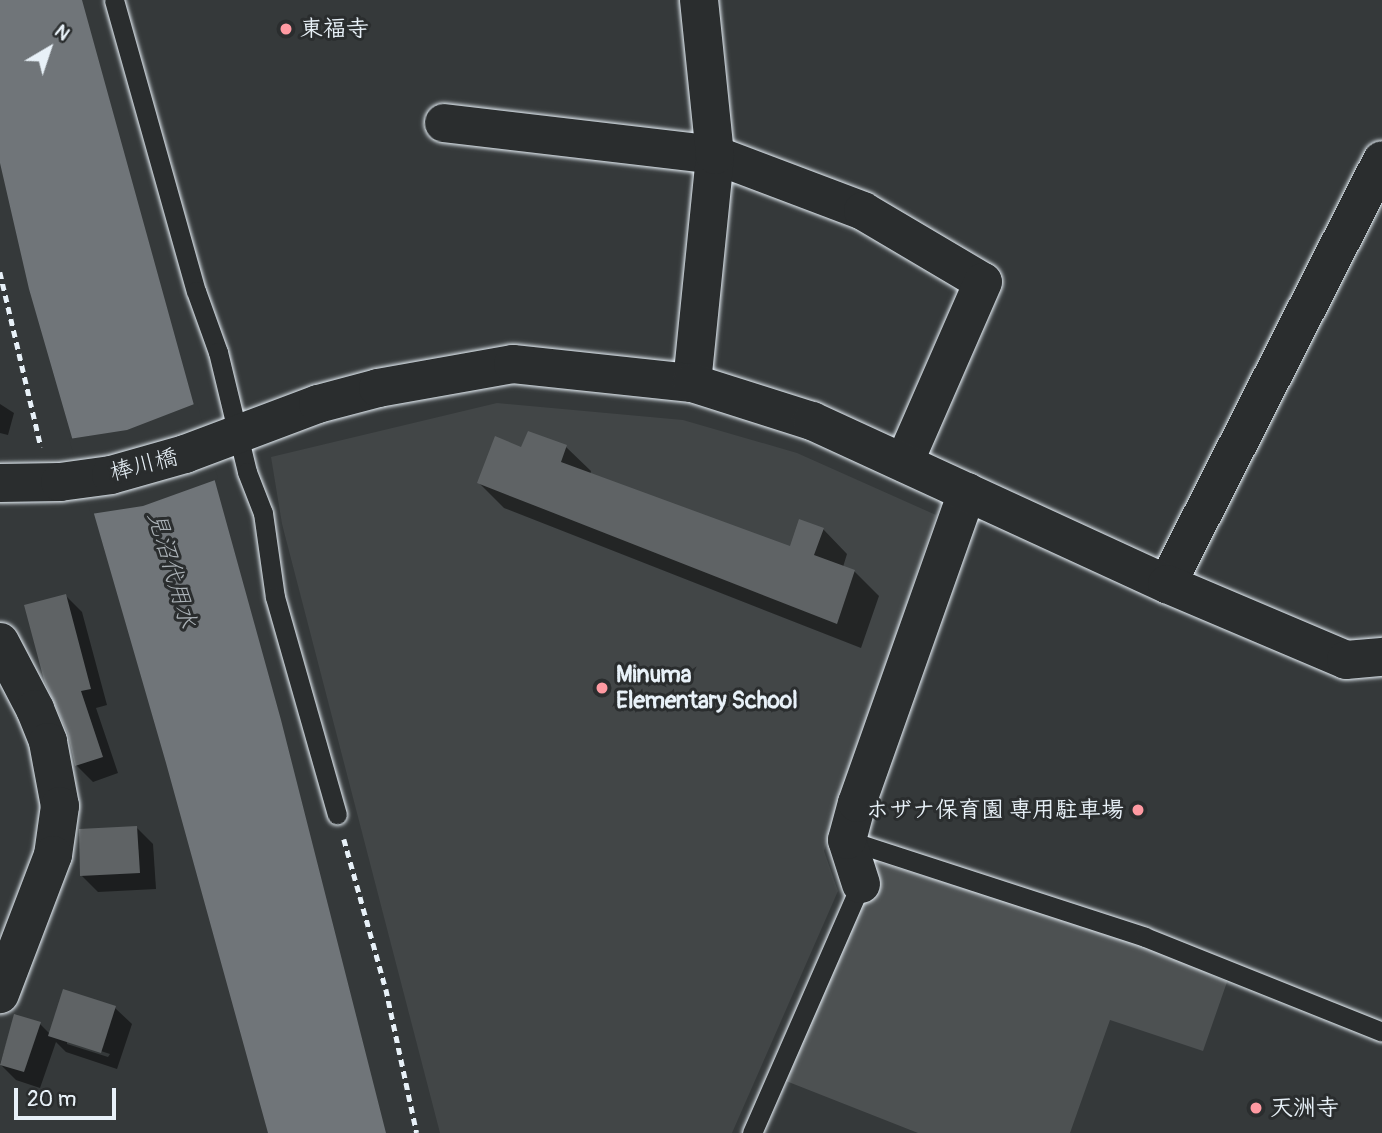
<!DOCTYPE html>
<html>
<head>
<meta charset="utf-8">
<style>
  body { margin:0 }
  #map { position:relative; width:1382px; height:1133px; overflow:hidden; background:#35393a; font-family:Pangolin,"Klee One",sans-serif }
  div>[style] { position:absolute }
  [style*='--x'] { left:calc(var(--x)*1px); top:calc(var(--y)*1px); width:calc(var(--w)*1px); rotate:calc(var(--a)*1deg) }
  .built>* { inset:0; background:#424647 }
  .green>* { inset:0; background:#4d5152 }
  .water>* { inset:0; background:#707579 }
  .pier>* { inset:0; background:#35393a }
  .shadow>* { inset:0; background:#0007 }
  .building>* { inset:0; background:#5f6365 }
  .path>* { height:4.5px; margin-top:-2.25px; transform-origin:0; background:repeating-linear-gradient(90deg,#e8f1f8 0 7px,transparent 0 12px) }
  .roads { filter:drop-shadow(0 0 2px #e8f1f8) drop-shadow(0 0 2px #e8f1f8) }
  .lane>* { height:19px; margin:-9.5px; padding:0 9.5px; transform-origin:9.5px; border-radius:9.5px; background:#2a2d2e }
  .street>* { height:38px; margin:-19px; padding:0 19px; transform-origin:19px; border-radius:19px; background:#2a2d2e }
  .primary>* { height:38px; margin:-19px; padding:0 19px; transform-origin:19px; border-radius:19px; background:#2a2d2e }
  .dots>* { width:19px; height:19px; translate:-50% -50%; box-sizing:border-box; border:4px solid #2a2d2e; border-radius:50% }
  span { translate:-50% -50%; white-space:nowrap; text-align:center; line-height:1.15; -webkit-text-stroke:6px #2a2d2e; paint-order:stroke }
  .poi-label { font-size:23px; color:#e8f1f8; font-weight:700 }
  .left { translate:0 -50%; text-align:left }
  .right { translate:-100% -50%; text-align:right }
  .street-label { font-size:23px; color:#e8f1f8 }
  .water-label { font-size:24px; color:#acb3b8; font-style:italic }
  .north { position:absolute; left:14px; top:14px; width:70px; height:70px; -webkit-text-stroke:5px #2a2d2e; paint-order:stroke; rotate:39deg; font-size:19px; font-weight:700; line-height:28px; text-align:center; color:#e8f1f8 }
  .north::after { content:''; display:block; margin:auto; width:24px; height:32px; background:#e8f1f8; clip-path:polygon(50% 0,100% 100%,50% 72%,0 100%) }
  .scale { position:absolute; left:14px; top:1088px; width:102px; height:32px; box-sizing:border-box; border:4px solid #e8f1f8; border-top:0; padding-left:9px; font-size:21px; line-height:24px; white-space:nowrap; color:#e8f1f8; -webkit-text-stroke:5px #2a2d2e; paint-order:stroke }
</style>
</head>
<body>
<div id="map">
  <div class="built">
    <div style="clip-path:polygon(497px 403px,683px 420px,797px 453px,936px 515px,824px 851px,838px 891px,732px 1133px,440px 1133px,282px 524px,271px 457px)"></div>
  </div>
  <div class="green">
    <div style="clip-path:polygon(878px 862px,1144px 944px,1227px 982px,1203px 1051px,1110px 1020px,1070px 1133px,918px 1133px,786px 1081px)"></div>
  </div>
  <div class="water">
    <div style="clip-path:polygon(0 0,82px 0,281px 720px,386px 1133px,268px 1133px,166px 763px,29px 289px,0 163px)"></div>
  </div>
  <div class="pier">
    <div style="clip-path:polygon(197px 403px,218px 479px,143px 506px,91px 514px,69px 439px,127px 430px)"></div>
  </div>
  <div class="shadow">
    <div style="clip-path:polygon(0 404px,14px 413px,8px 435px,0 433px)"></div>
    <div style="clip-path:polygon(566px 447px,591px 471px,590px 475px,791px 548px,823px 529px,847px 554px,843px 567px,854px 571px,879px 596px,861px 648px,504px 508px,479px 483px,522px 449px)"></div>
    <div style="clip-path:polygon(66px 596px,82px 612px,107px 705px,96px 708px,118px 773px,93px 782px,76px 765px)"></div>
    <div style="clip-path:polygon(137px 828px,153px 844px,156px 889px,98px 892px,81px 875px)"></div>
    <div style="clip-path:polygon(evenodd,115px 1008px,132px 1024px,117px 1069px,66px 1052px,56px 1042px,40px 1088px,16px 1080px,0 1064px,15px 1016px,40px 1024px,50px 1034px,115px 1008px,67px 1040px,110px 1054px,108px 1057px,67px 1044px,67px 1040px)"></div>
  </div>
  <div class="building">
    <div style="clip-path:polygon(528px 431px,567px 445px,561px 462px,790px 546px,799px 519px,824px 528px,814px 555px,855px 570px,837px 624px,477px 483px,495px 436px,521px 447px)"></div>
    <div style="clip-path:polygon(66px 594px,91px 689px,81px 691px,103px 757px,75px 766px,68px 734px,44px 680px,24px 605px)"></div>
    <div style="clip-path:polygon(137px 826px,140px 873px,80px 876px,79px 829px)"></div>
    <div style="clip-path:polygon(63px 989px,116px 1006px,101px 1053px,48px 1036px)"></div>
    <div style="clip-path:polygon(14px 1014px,41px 1022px,24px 1072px,0 1065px)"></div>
  </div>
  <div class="path">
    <div style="--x:0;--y:272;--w:180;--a:76.8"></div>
    <div style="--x:344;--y:839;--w:156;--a:74.4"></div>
    <div style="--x:386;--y:989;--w:147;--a:77.9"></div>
  </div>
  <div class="roads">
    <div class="lane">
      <div style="--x:114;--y:0;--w:302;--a:74.3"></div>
      <div style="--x:196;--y:291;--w:65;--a:70.2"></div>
      <div style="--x:218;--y:352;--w:123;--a:76.4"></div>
      <div style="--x:247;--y:472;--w:44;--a:68.7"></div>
      <div style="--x:263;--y:513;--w:85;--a:81.9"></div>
      <div style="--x:275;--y:597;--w:226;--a:74.1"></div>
      <div style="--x:847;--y:840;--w:313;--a:18"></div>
      <div style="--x:1145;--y:937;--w:255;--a:21.8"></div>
      <div style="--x:752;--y:1133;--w:272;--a:-66.4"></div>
    </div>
    <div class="street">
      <div style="--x:444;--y:123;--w:273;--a:6.7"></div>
      <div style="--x:715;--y:155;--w:158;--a:20.7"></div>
      <div style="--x:863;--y:211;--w:139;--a:30.6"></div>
      <div style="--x:983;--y:282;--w:197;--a:113.6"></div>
      <div style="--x:692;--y:383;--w:229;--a:-84.2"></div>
      <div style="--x:715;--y:155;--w:156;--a:-95.9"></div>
      <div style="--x:1167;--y:584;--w:475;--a:-63.1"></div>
      <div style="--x:0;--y:642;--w:76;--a:62.4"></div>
      <div style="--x:35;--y:709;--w:35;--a:68"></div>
      <div style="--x:48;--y:742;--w:65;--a:79.4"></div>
      <div style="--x:60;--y:806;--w:49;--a:98.1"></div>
      <div style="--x:53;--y:855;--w:149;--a:110.9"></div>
      <div style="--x:861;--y:884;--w:46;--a:-107.7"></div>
      <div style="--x:847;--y:840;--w:38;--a:-75"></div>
      <div style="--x:857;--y:803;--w:330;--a:-70.5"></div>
    </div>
    <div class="primary">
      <div style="--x:0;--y:483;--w:60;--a:-1"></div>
      <div style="--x:60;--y:482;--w:51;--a:-7.8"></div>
      <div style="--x:111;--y:475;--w:77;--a:-15.8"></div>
      <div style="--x:185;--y:454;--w:142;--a:-20.6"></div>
      <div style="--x:318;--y:404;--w:62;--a:-14.9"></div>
      <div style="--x:378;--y:388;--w:137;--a:-10.1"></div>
      <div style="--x:513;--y:364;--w:180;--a:6.1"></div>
      <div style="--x:692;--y:383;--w:126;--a:17.6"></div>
      <div style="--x:812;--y:421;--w:391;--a:24.7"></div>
      <div style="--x:1167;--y:584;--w:194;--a:23"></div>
      <div style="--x:1346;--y:660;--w:36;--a:-5"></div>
    </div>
  </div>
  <div class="dots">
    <div style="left:286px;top:29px;background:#ff9aa2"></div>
    <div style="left:602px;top:688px;background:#ff9aa2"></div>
    <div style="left:1138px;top:810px;background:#ff9aa2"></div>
    <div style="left:1256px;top:1108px;background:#ff9aa2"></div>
  </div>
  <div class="poi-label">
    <span class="left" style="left:300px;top:29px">東福寺</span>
    <span class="left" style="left:616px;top:688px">Minuma<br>Elementary School</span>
    <span class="right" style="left:1124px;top:810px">ホザナ保育園 専用駐車場</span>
    <span class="left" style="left:1270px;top:1108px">天洲寺</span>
  </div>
  <div class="street-label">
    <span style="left:144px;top:465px;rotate:-14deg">棒川橋</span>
  </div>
  <div class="water-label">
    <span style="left:172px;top:570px;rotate:74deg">見沼代用水</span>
  </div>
  <div class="north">N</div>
  <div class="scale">20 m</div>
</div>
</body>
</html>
